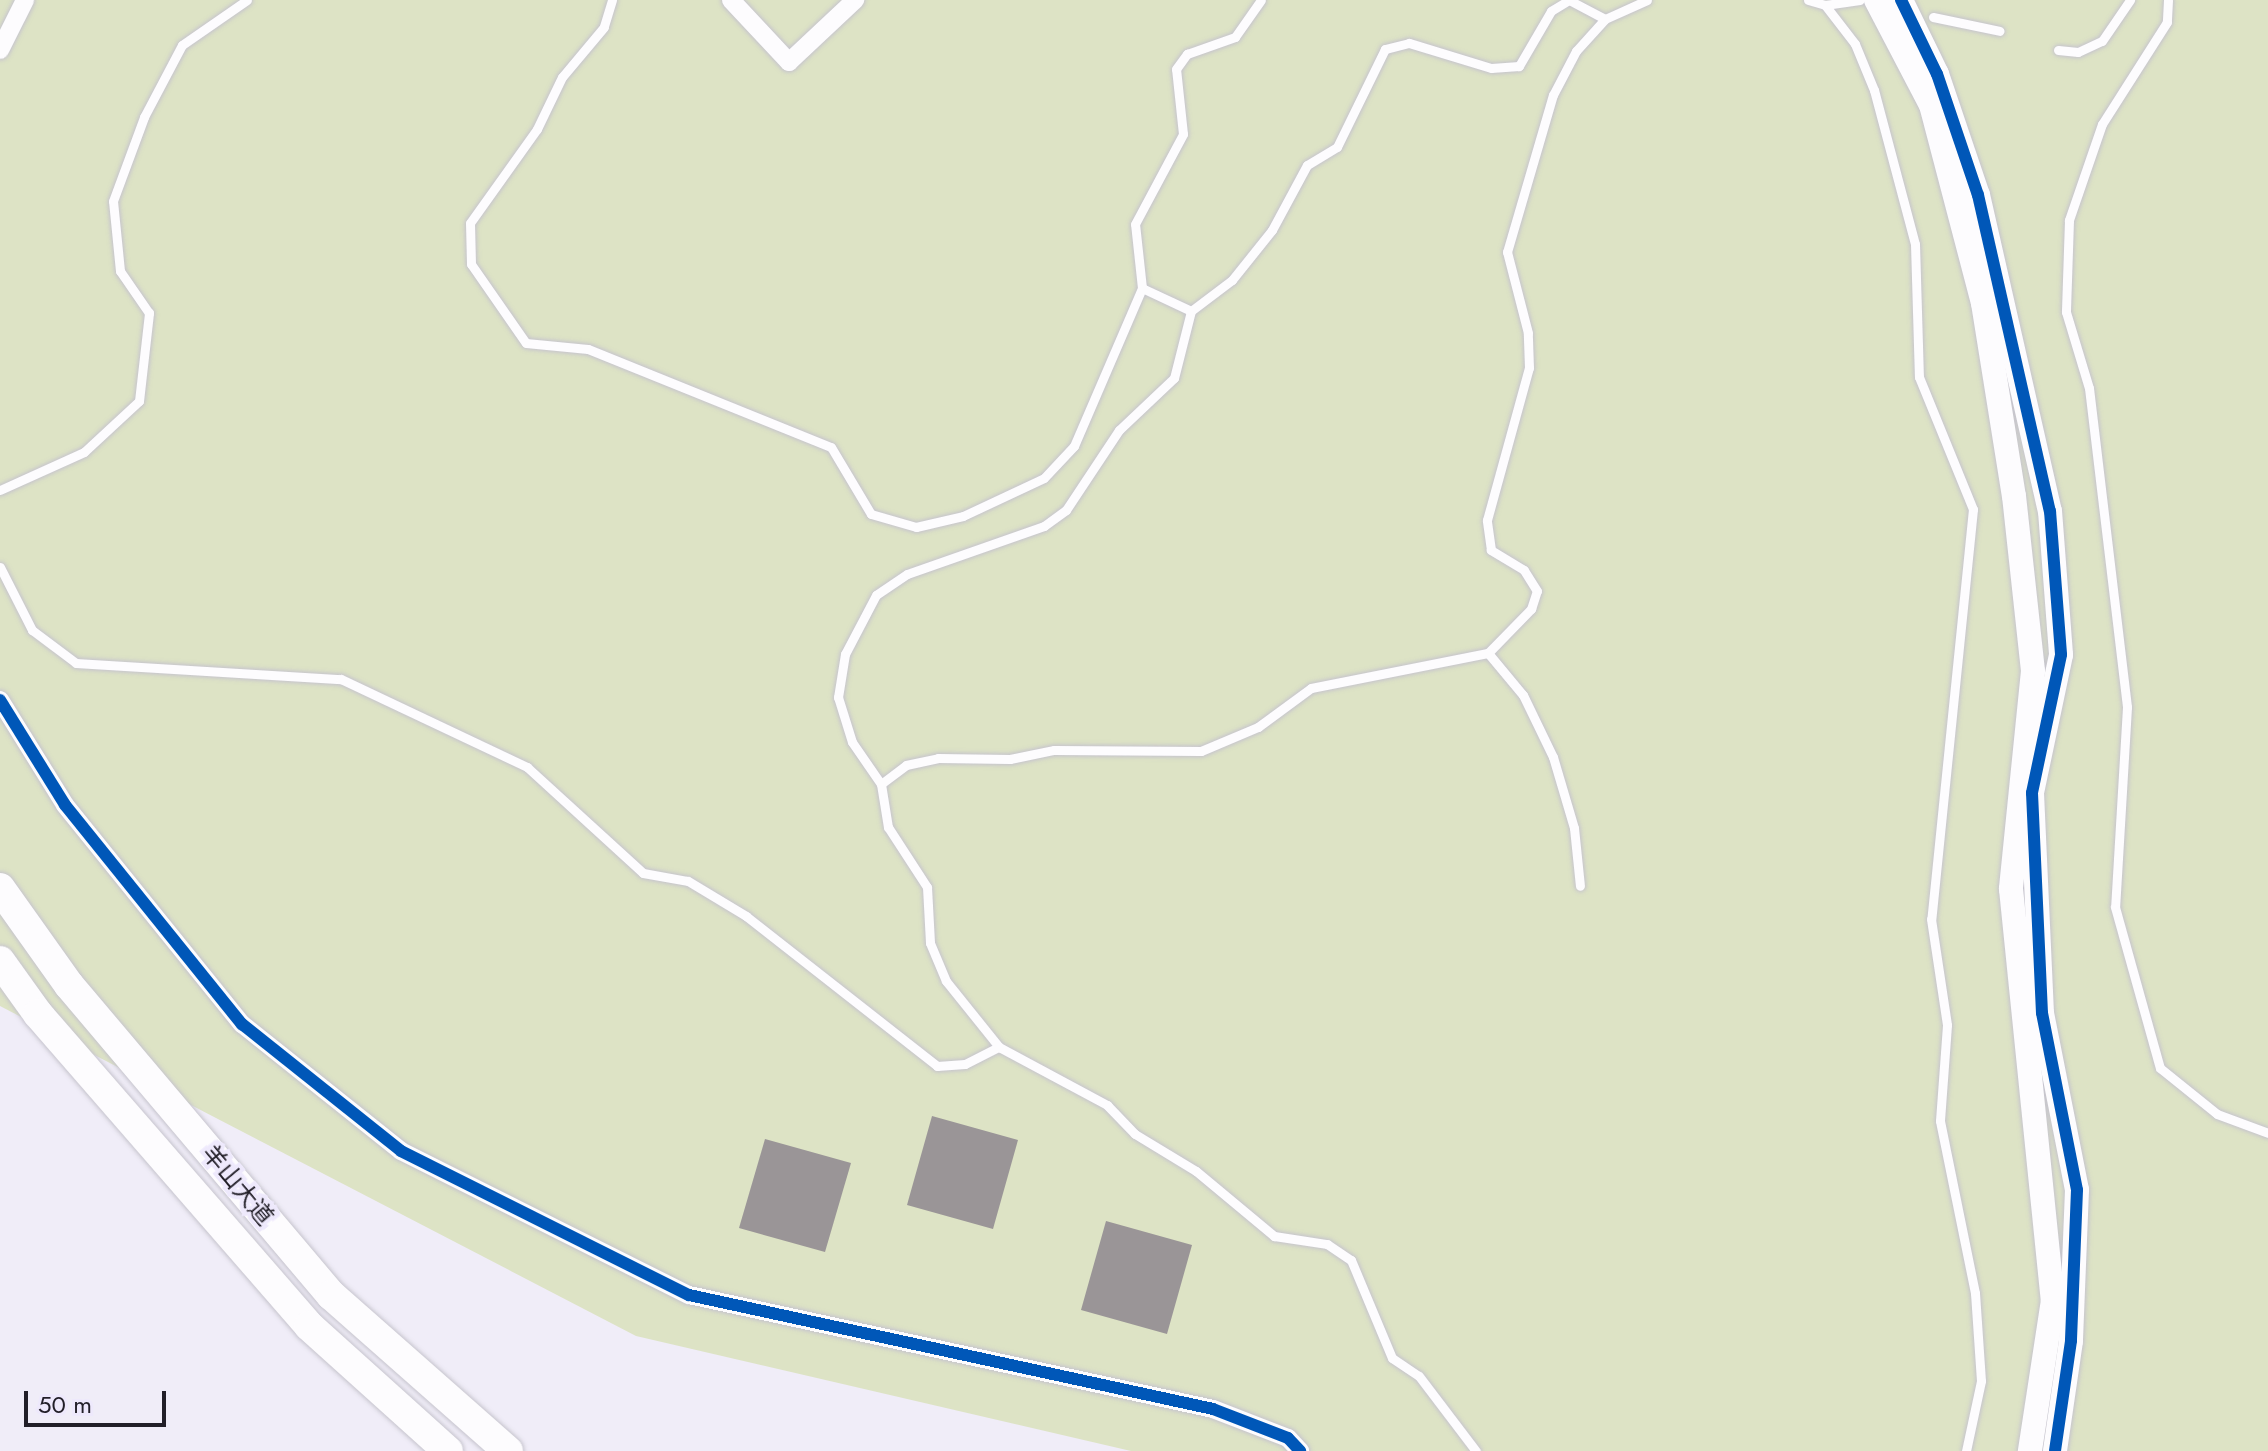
<!DOCTYPE html>
<html>
<head>
<meta charset="utf-8">
<style>
  body { margin:0 }
  #map { position:relative; width:2268px; height:1451px; overflow:hidden; background:#f0edf8; font-family:Jost,"Noto Sans SC",sans-serif }
  div>[style] { position:absolute }
  [style*='--x'] { left:calc(var(--x)*1px); top:calc(var(--y)*1px); width:calc(var(--w)*1px); rotate:calc(var(--a)*1deg) }
  .green>* { inset:0; background:#dde3c5 }
  .building>* { inset:0; background:#9a9597 }
  .roads { filter:drop-shadow(0 0 2px #c6c4cd) drop-shadow(0 0 2px #c6c4cd) }
  .service>* { height:9px; margin:-4.5px; padding:0 4.5px; transform-origin:4.5px; border-radius:4.5px; background:#fdfcfe }
  .minor>* { height:18px; margin:-9px; padding:0 9px; transform-origin:9px; border-radius:9px; background:#fdfcfe }
  .tertiary>* { height:24px; margin:-12px; padding:0 12px; transform-origin:12px; border-radius:12px; background:#fdfcfe }
  .primary>* { height:30px; margin:-15px; padding:0 15px; transform-origin:15px; border-radius:15px; background:#fdfcfe }
  .cycleway>* { height:12px; margin:-6px; padding:0 6px; transform-origin:6px; border-radius:6px; background:#0057b8 }
  span { translate:-50% -50%; white-space:nowrap; text-align:center; line-height:1.15; -webkit-text-stroke:8px #eee9fc; paint-order:stroke }
  .street-label { font-size:24px; color:#221f28 }
  .scale { position:absolute; left:24px; top:1391px; width:142px; height:36px; box-sizing:border-box; border:4px solid #221f28; border-top:0; padding-left:10px; font-size:24px; line-height:28px; white-space:nowrap; color:#221f28; -webkit-text-stroke:6px #eee9fc; paint-order:stroke }
</style>
</head>
<body>
<div id="map">
  <div class="green">
    <div style="clip-path:polygon(0 0,2268px 0,2268px 1451px,1131px 1451px,636px 1336px,0 1006px)"></div>
  </div>
  <div class="building">
    <div style="clip-path:polygon(932px 1116px,1018px 1140px,993px 1229px,907px 1205px)"></div>
    <div style="clip-path:polygon(765px 1139px,851px 1163px,825px 1252px,739px 1228px)"></div>
    <div style="clip-path:polygon(1106px 1221px,1192px 1245px,1167px 1334px,1081px 1310px)"></div>
  </div>
  <div class="roads">
    <div class="service">
      <div style="--x:612;--y:0;--w:28;--a:107"></div>
      <div style="--x:604;--y:27;--w:65;--a:130"></div>
      <div style="--x:562;--y:77;--w:58;--a:115.7"></div>
      <div style="--x:537;--y:129;--w:115;--a:125.5"></div>
      <div style="--x:470;--y:223;--w:41;--a:88.6"></div>
      <div style="--x:471;--y:264;--w:96;--a:55.2"></div>
      <div style="--x:526;--y:343;--w:62;--a:5.5"></div>
      <div style="--x:588;--y:349;--w:262;--a:22"></div>
      <div style="--x:831;--y:447;--w:78;--a:59.2"></div>
      <div style="--x:871;--y:514;--w:47;--a:16.1"></div>
      <div style="--x:916;--y:527;--w:48;--a:-13.2"></div>
      <div style="--x:963;--y:516;--w:89;--a:-25.1"></div>
      <div style="--x:1044;--y:478;--w:44;--a:-46.8"></div>
      <div style="--x:1074;--y:446;--w:172;--a:-66.7"></div>
      <div style="--x:1142;--y:288;--w:64;--a:-96.2"></div>
      <div style="--x:1135;--y:224;--w:102;--a:-61.9"></div>
      <div style="--x:1183;--y:134;--w:65;--a:-96.1"></div>
      <div style="--x:1176;--y:69;--w:19;--a:-54"></div>
      <div style="--x:1187;--y:54;--w:51;--a:-19.5"></div>
      <div style="--x:1235;--y:37;--w:45;--a:-54.9"></div>
      <div style="--x:1808;--y:0;--w:18;--a:16"></div>
      <div style="--x:1825;--y:5;--w:49;--a:52.4"></div>
      <div style="--x:1855;--y:44;--w:50;--a:67.6"></div>
      <div style="--x:1874;--y:90;--w:159;--a:75.1"></div>
      <div style="--x:1915;--y:244;--w:133;--a:88.3"></div>
      <div style="--x:1919;--y:377;--w:143;--a:67.8"></div>
      <div style="--x:1973;--y:509;--w:412;--a:95.8"></div>
      <div style="--x:1931;--y:919;--w:107;--a:81.4"></div>
      <div style="--x:1947;--y:1025;--w:96;--a:94.2"></div>
      <div style="--x:1940;--y:1121;--w:176;--a:78.5"></div>
      <div style="--x:1975;--y:1293;--w:88;--a:86.1"></div>
      <div style="--x:1981;--y:1381;--w:72;--a:102.1"></div>
      <div style="--x:2168;--y:0;--w:22;--a:93"></div>
      <div style="--x:2167;--y:22;--w:121;--a:122.5"></div>
      <div style="--x:2102;--y:124;--w:102;--a:109"></div>
      <div style="--x:2069;--y:220;--w:92;--a:91.9"></div>
      <div style="--x:2066;--y:312;--w:79;--a:73.2"></div>
      <div style="--x:2089;--y:388;--w:321;--a:83.2"></div>
      <div style="--x:2127;--y:707;--w:200;--a:93.4"></div>
      <div style="--x:2115;--y:907;--w:167;--a:74.4"></div>
      <div style="--x:2160;--y:1068;--w:73;--a:38.9"></div>
      <div style="--x:2217;--y:1114;--w:54;--a:20.4"></div>
      <div style="--x:1825;--y:5;--w:35;--a:-8"></div>
      <div style="--x:1933;--y:17;--w:68;--a:11.8"></div>
      <div style="--x:1605;--y:19;--w:41;--a:-152.2"></div>
      <div style="--x:1569;--y:0;--w:21;--a:149"></div>
      <div style="--x:1551;--y:11;--w:64;--a:120.2"></div>
      <div style="--x:1519;--y:66;--w:28;--a:176"></div>
      <div style="--x:1491;--y:68;--w:86;--a:-163"></div>
      <div style="--x:1409;--y:43;--w:25;--a:166"></div>
      <div style="--x:1385;--y:49;--w:109;--a:116.1"></div>
      <div style="--x:1337;--y:147;--w:35;--a:149"></div>
      <div style="--x:1307;--y:165;--w:74;--a:118.3"></div>
      <div style="--x:1272;--y:230;--w:64;--a:128.7"></div>
      <div style="--x:1232;--y:280;--w:51;--a:142.9"></div>
      <div style="--x:1191;--y:311;--w:69;--a:104.2"></div>
      <div style="--x:1174;--y:378;--w:76;--a:136.6"></div>
      <div style="--x:1119;--y:430;--w:96;--a:123.5"></div>
      <div style="--x:1066;--y:510;--w:27;--a:144"></div>
      <div style="--x:1044;--y:526;--w:145;--a:160.7"></div>
      <div style="--x:907;--y:574;--w:37;--a:146"></div>
      <div style="--x:876;--y:595;--w:67;--a:117.7"></div>
      <div style="--x:845;--y:654;--w:44;--a:99.2"></div>
      <div style="--x:838;--y:697;--w:47;--a:72.7"></div>
      <div style="--x:852;--y:742;--w:51;--a:55.4"></div>
      <div style="--x:881;--y:784;--w:31;--a:-37"></div>
      <div style="--x:906;--y:765;--w:33;--a:-12"></div>
      <div style="--x:938;--y:758;--w:72;--a:0.8"></div>
      <div style="--x:1010;--y:759;--w:45;--a:-11.6"></div>
      <div style="--x:1054;--y:750;--w:147;--a:0.4"></div>
      <div style="--x:1201;--y:751;--w:62;--a:-22.8"></div>
      <div style="--x:1258;--y:727;--w:66;--a:-36.3"></div>
      <div style="--x:1311;--y:688;--w:180;--a:-11.2"></div>
      <div style="--x:1488;--y:653;--w:62;--a:-45.7"></div>
      <div style="--x:1531;--y:609;--w:19;--a:-72"></div>
      <div style="--x:1537;--y:591;--w:25;--a:-122"></div>
      <div style="--x:1524;--y:570;--w:39;--a:-149"></div>
      <div style="--x:1491;--y:550;--w:30;--a:-98"></div>
      <div style="--x:1487;--y:520;--w:158;--a:-74.6"></div>
      <div style="--x:1529;--y:368;--w:35;--a:-92"></div>
      <div style="--x:1528;--y:333;--w:84;--a:-104.5"></div>
      <div style="--x:1507;--y:252;--w:164;--a:-73.7"></div>
      <div style="--x:1553;--y:95;--w:50;--a:-62.4"></div>
      <div style="--x:1576;--y:51;--w:43;--a:-47.8"></div>
      <div style="--x:1605;--y:19;--w:46;--a:-24.3"></div>
      <div style="--x:2058;--y:50;--w:20;--a:6"></div>
      <div style="--x:2078;--y:52;--w:26;--a:-25"></div>
      <div style="--x:2102;--y:41;--w:50;--a:-55.7"></div>
      <div style="--x:1142;--y:288;--w:54;--a:25.1"></div>
      <div style="--x:0;--y:490;--w:92;--a:-24.3"></div>
      <div style="--x:84;--y:452;--w:75;--a:-42.8"></div>
      <div style="--x:139;--y:401;--w:89;--a:-83.5"></div>
      <div style="--x:149;--y:313;--w:51;--a:-124.6"></div>
      <div style="--x:120;--y:271;--w:70;--a:-95.7"></div>
      <div style="--x:113;--y:201;--w:90;--a:-69.7"></div>
      <div style="--x:144;--y:117;--w:81;--a:-62.2"></div>
      <div style="--x:182;--y:45;--w:79;--a:-34.7"></div>
      <div style="--x:0;--y:567;--w:71;--a:63.1"></div>
      <div style="--x:32;--y:630;--w:55;--a:36.9"></div>
      <div style="--x:76;--y:663;--w:265;--a:3.5"></div>
      <div style="--x:341;--y:679;--w:206;--a:25.3"></div>
      <div style="--x:527;--y:767;--w:157;--a:42.4"></div>
      <div style="--x:643;--y:873;--w:46;--a:10.1"></div>
      <div style="--x:688;--y:881;--w:68;--a:31.1"></div>
      <div style="--x:746;--y:916;--w:243;--a:38.1"></div>
      <div style="--x:937;--y:1066;--w:28;--a:-4"></div>
      <div style="--x:965;--y:1064;--w:38;--a:-27"></div>
      <div style="--x:999;--y:1047;--w:123;--a:28.2"></div>
      <div style="--x:1107;--y:1105;--w:40;--a:46"></div>
      <div style="--x:1135;--y:1134;--w:71;--a:31.2"></div>
      <div style="--x:1196;--y:1171;--w:102;--a:39.8"></div>
      <div style="--x:1274;--y:1236;--w:54;--a:8.6"></div>
      <div style="--x:1327;--y:1244;--w:29;--a:34"></div>
      <div style="--x:1351;--y:1260;--w:106;--a:67.3"></div>
      <div style="--x:1392;--y:1358;--w:32;--a:34"></div>
      <div style="--x:1419;--y:1376;--w:94;--a:52.8"></div>
      <div style="--x:1488;--y:653;--w:55;--a:50.2"></div>
      <div style="--x:1523;--y:695;--w:69;--a:64.2"></div>
      <div style="--x:1553;--y:757;--w:74;--a:73.5"></div>
      <div style="--x:1574;--y:828;--w:58;--a:84.1"></div>
      <div style="--x:881;--y:784;--w:44;--a:80.8"></div>
      <div style="--x:888;--y:827;--w:72;--a:57"></div>
      <div style="--x:927;--y:887;--w:56;--a:86.9"></div>
      <div style="--x:930;--y:943;--w:41;--a:67.2"></div>
      <div style="--x:946;--y:981;--w:85;--a:51.2"></div>
    </div>
    <div class="minor">
      <div style="--x:731;--y:0;--w:85;--a:46.9"></div>
      <div style="--x:789;--y:62;--w:91;--a:-43.2"></div>
      <div style="--x:0;--y:50;--w:56;--a:-63.4"></div>
      <div style="--x:0;--y:700;--w:123;--a:58.2"></div>
      <div style="--x:65;--y:805;--w:282;--a:51.1"></div>
      <div style="--x:242;--y:1024;--w:203;--a:38.6"></div>
      <div style="--x:401;--y:1151;--w:322;--a:26.6"></div>
      <div style="--x:689;--y:1295;--w:536;--a:12.27"></div>
      <div style="--x:1213;--y:1409;--w:80;--a:21.1"></div>
      <div style="--x:1288;--y:1438;--w:18;--a:47"></div>
    </div>
    <div class="tertiary">
      <div style="--x:1876;--y:0;--w:119;--a:62.4"></div>
      <div style="--x:1931;--y:105;--w:205;--a:75.3"></div>
      <div style="--x:1983;--y:303;--w:195;--a:80.9"></div>
      <div style="--x:2014;--y:496;--w:176;--a:83.8"></div>
      <div style="--x:2033;--y:671;--w:219;--a:95.8"></div>
      <div style="--x:2011;--y:889;--w:413;--a:84.2"></div>
      <div style="--x:2053;--y:1300;--w:153;--a:98.7"></div>
      <div style="--x:1901;--y:0;--w:82;--a:64.1"></div>
      <div style="--x:1937;--y:74;--w:128;--a:71.3"></div>
      <div style="--x:1978;--y:195;--w:324;--a:77.2"></div>
      <div style="--x:2050;--y:511;--w:144;--a:85.6"></div>
      <div style="--x:2061;--y:655;--w:141;--a:101.9"></div>
      <div style="--x:2032;--y:793;--w:220;--a:87.4"></div>
      <div style="--x:2042;--y:1013;--w:180;--a:78.8"></div>
      <div style="--x:2077;--y:1190;--w:151;--a:92.3"></div>
      <div style="--x:2071;--y:1341;--w:111;--a:98.3"></div>
    </div>
    <div class="primary">
      <div style="--x:0;--y:888;--w:119;--a:54.6"></div>
      <div style="--x:69;--y:985;--w:406;--a:49.8"></div>
      <div style="--x:331;--y:1295;--w:236;--a:41.4"></div>
      <div style="--x:0;--y:961;--w:65;--a:54.4"></div>
      <div style="--x:38;--y:1014;--w:413;--a:49"></div>
      <div style="--x:309;--y:1326;--w:187;--a:42"></div>
    </div>
  </div>
  <div class="cycleway">
    <div style="--x:1901;--y:0;--w:82;--a:64.1"></div>
    <div style="--x:1937;--y:74;--w:128;--a:71.3"></div>
    <div style="--x:1978;--y:195;--w:324;--a:77.2"></div>
    <div style="--x:2050;--y:511;--w:144;--a:85.6"></div>
    <div style="--x:2061;--y:655;--w:141;--a:101.9"></div>
    <div style="--x:2032;--y:793;--w:220;--a:87.4"></div>
    <div style="--x:2042;--y:1013;--w:180;--a:78.8"></div>
    <div style="--x:2077;--y:1190;--w:151;--a:92.3"></div>
    <div style="--x:2071;--y:1341;--w:111;--a:98.3"></div>
    <div style="--x:0;--y:700;--w:123;--a:58.2"></div>
    <div style="--x:65;--y:805;--w:282;--a:51.1"></div>
    <div style="--x:242;--y:1024;--w:203;--a:38.6"></div>
    <div style="--x:401;--y:1151;--w:322;--a:26.6"></div>
    <div style="--x:689;--y:1295;--w:536;--a:12.27"></div>
    <div style="--x:1213;--y:1409;--w:80;--a:21.1"></div>
    <div style="--x:1288;--y:1438;--w:18;--a:47"></div>
  </div>
  <div class="street-label">
    <span style="left:238px;top:1185px;rotate:50deg">羊山大道</span>
  </div>
  <div class="scale">50 m</div>
</div>
</body>
</html>
